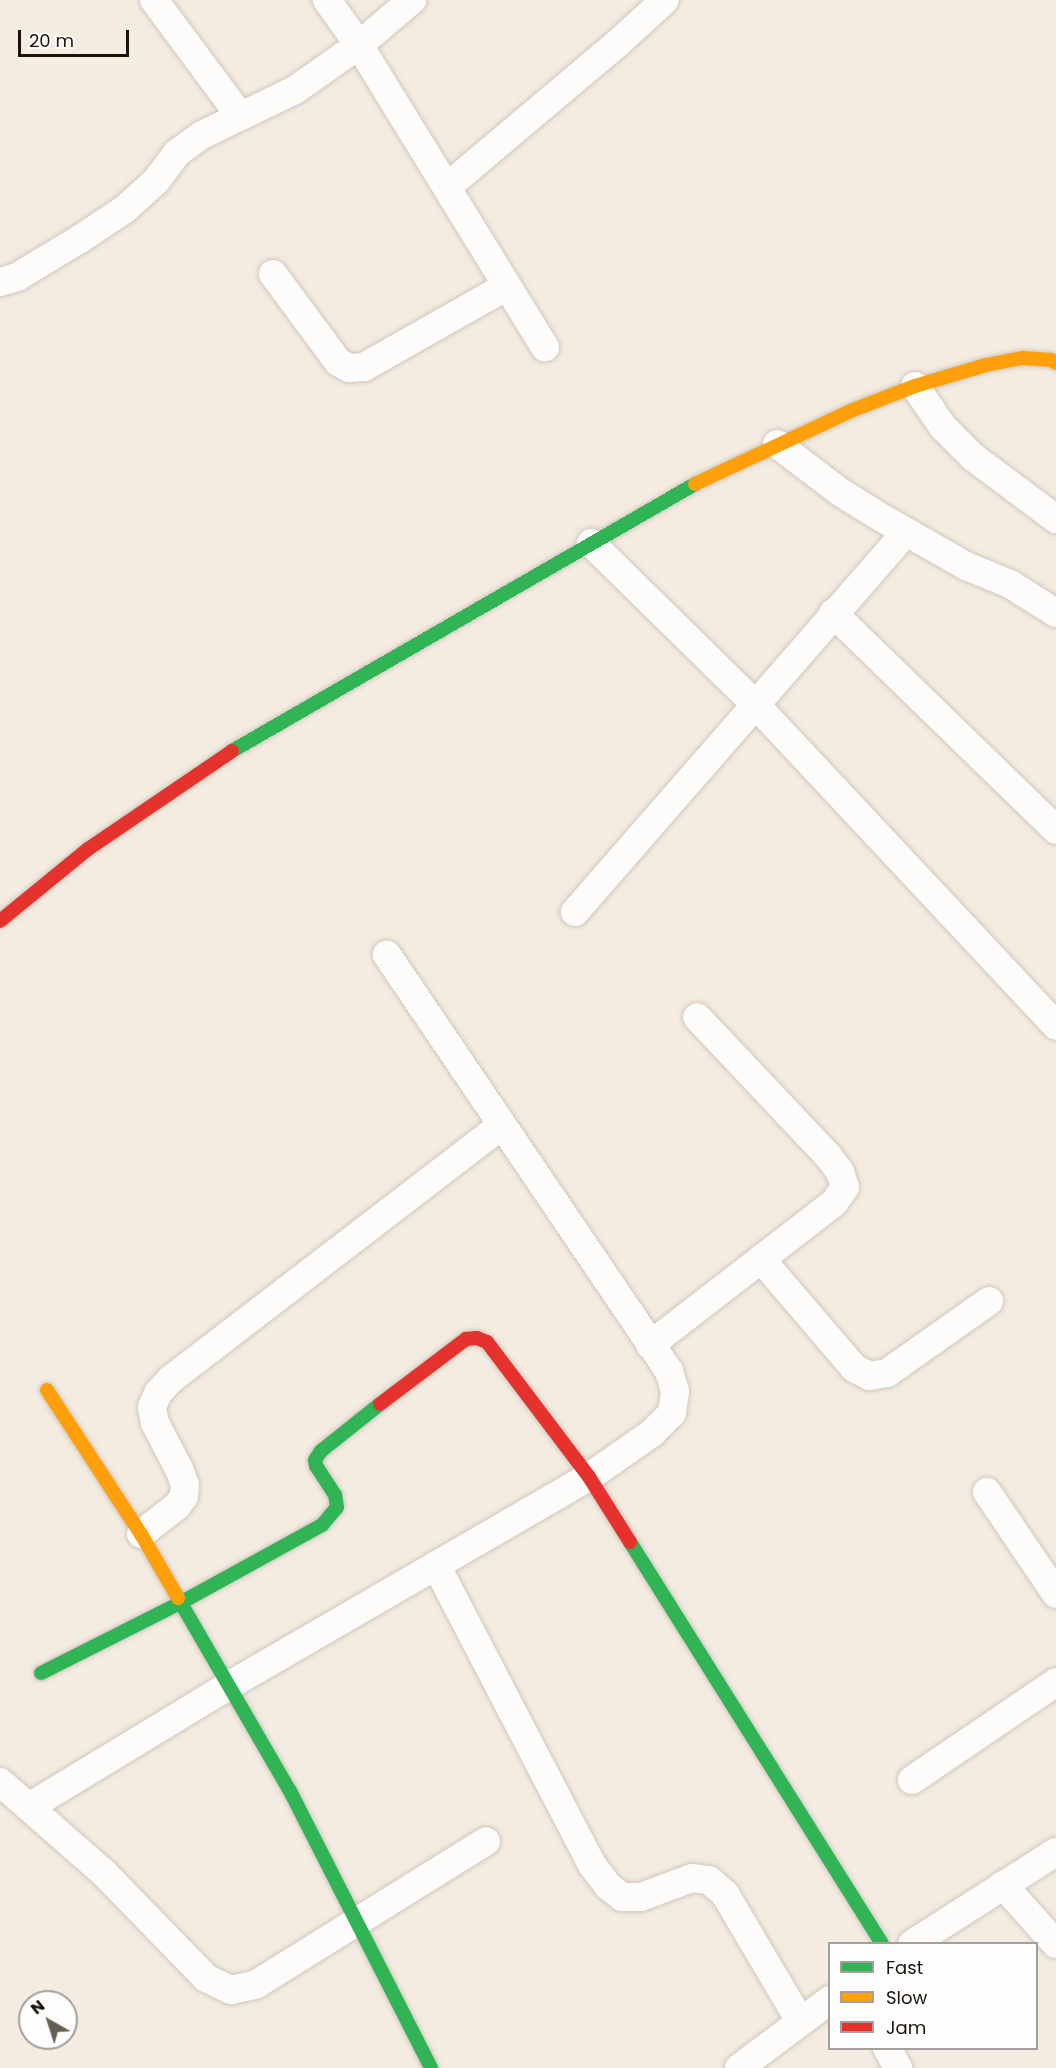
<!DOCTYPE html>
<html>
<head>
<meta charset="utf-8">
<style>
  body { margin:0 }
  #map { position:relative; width:1056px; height:2068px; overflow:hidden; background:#f4ece1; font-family:Poppins,sans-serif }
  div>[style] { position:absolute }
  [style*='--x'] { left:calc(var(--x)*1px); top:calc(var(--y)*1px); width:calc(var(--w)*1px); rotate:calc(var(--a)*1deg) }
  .roads { filter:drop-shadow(0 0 2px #cec7bd) drop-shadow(0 0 2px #cec7bd) }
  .street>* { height:28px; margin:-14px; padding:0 14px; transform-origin:14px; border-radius:14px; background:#fdfcfa }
  .fast>* { height:14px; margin:-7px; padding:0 7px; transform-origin:7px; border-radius:7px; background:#30b455 }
  .slow>* { height:14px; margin:-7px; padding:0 7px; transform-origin:7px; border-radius:7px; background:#ff9f0a }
  .jam>* { height:14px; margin:-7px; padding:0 7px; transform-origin:7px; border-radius:7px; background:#e5322d }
  span { translate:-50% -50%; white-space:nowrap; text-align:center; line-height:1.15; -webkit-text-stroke:6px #fdfdfd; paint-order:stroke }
  .legend { position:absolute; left:828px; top:1942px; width:210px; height:108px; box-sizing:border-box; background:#fdfdfd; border:2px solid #a29f9c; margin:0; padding:8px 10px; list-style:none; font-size:18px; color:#19130a }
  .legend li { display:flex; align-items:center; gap:12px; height:30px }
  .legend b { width:30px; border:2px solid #a29f9c }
  .north { position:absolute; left:18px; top:1990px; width:60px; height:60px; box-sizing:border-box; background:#fdfdfd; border:2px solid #a29f9c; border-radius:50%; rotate:321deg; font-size:16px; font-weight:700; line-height:24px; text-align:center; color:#19130a }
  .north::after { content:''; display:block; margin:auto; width:21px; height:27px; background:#665f55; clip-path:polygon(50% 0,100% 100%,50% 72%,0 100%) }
  .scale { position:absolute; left:18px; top:30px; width:111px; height:27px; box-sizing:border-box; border:3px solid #19130a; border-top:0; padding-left:8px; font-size:18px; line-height:21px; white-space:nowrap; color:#19130a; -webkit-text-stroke:4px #fdfdfd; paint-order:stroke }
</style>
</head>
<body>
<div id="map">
  <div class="roads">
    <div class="street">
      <div style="--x:154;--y:0;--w:144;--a:53.4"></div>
      <div style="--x:327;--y:0;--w:55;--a:54.6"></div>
      <div style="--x:359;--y:45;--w:355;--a:58.4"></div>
      <div style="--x:447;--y:187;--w:225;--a:-40.1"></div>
      <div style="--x:619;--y:42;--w:62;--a:-42.4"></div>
      <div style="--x:273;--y:274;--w:109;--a:53.5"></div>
      <div style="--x:338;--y:362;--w:13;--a:29"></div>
      <div style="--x:349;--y:368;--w:15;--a:-4"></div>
      <div style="--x:364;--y:367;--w:164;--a:-29.5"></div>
      <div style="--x:0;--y:282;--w:18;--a:-16"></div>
      <div style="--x:17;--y:277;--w:74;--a:-31.1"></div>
      <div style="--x:80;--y:239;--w:54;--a:-33.7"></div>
      <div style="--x:125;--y:209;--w:42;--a:-42.1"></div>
      <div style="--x:156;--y:181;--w:35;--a:-53"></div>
      <div style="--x:177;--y:153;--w:31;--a:-36"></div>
      <div style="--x:202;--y:135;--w:103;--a:-25.8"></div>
      <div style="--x:295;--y:90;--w:78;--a:-35.1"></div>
      <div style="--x:359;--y:45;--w:70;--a:-40.3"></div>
      <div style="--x:915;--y:386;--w:50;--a:55.7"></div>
      <div style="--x:943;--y:427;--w:42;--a:45"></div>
      <div style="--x:973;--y:457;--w:104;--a:36.8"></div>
      <div style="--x:777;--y:444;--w:79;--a:37.3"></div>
      <div style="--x:840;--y:492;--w:49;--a:31.8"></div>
      <div style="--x:882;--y:518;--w:97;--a:29.7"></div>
      <div style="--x:966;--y:566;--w:48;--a:22.2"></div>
      <div style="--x:1010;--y:584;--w:54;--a:32.2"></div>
      <div style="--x:591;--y:543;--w:228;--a:44.5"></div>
      <div style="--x:754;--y:703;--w:442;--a:46.9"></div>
      <div style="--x:833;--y:613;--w:311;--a:44.2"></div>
      <div style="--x:575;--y:912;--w:504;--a:-48.94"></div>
      <div style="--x:761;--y:1259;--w:143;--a:49.5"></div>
      <div style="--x:854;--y:1368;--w:18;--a:27"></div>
      <div style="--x:870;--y:1376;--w:17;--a:-10"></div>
      <div style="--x:887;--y:1373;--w:125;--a:-35.2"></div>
      <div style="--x:650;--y:1345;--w:232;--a:-37.7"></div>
      <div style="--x:834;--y:1203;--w:19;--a:-55"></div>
      <div style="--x:845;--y:1187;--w:16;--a:-108"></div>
      <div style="--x:840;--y:1172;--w:19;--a:-126"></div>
      <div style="--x:829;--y:1157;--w:192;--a:-133.3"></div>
      <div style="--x:987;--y:1492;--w:123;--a:55.9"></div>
      <div style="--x:141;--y:1534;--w:46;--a:-37.9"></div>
      <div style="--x:177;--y:1506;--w:12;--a:-55"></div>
      <div style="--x:184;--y:1496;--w:11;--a:-85"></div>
      <div style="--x:185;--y:1485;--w:15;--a:-110"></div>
      <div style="--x:180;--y:1471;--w:54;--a:-117.5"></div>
      <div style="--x:155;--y:1423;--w:16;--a:-101"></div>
      <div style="--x:152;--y:1407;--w:15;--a:-67"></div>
      <div style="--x:158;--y:1393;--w:19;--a:-47"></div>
      <div style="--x:171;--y:1379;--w:417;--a:-37.5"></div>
      <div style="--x:436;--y:1565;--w:339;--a:62.5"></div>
      <div style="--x:593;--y:1866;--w:25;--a:53"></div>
      <div style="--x:608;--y:1886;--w:18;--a:38"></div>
      <div style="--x:622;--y:1897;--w:19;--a:0"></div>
      <div style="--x:641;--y:1897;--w:54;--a:-20.4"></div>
      <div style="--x:692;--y:1878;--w:17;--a:7"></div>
      <div style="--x:709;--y:1880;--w:21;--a:41"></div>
      <div style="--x:725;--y:1894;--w:147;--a:59.4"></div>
      <div style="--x:912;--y:1780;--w:174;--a:-34.2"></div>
      <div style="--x:0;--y:1782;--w:138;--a:41.2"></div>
      <div style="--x:104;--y:1873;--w:146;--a:45.8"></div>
      <div style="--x:206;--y:1978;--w:28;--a:26"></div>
      <div style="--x:231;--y:1990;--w:25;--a:-12"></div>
      <div style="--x:255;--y:1985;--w:272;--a:-31.9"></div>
      <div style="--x:29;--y:1807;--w:233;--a:-31.3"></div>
      <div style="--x:228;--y:1686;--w:417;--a:-30.1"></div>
      <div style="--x:589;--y:1477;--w:77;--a:-34.9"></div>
      <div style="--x:652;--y:1433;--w:28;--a:-45"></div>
      <div style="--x:672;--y:1413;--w:22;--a:-82"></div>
      <div style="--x:675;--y:1391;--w:21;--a:-107"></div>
      <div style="--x:669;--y:1371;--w:503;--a:-124.13"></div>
      <div style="--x:1003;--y:1885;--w:79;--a:48.1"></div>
      <div style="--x:912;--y:1944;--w:171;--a:-32.6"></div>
      <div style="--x:887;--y:2048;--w:23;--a:61"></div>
      <div style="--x:739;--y:2068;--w:114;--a:-36.8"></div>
    </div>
    <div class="fast">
      <div style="--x:232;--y:751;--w:534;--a:-29.97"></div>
      <div style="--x:630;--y:1542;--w:474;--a:57.9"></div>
      <div style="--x:178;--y:1598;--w:223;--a:59.9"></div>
      <div style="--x:290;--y:1791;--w:311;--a:63"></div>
      <div style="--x:41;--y:1673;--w:158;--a:-26.7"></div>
      <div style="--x:182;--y:1602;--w:160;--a:-28.8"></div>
      <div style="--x:322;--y:1525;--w:23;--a:-50"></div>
      <div style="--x:337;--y:1507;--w:12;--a:-99"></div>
      <div style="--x:335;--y:1495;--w:35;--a:-123"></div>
      <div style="--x:316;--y:1466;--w:6;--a:-99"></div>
      <div style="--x:315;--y:1460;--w:11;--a:-56"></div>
      <div style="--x:321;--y:1451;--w:75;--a:-38.5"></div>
    </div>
    <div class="slow">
      <div style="--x:695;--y:484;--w:174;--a:-25.1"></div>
      <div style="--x:853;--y:410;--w:66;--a:-21.2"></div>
      <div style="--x:915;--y:386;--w:74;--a:-16.5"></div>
      <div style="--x:986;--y:365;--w:38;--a:-11"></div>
      <div style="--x:1023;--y:358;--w:28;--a:4"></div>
      <div style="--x:1051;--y:360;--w:6;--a:31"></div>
      <div style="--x:47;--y:1390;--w:172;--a:56.9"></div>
      <div style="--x:141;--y:1534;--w:74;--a:60"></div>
    </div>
    <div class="jam">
      <div style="--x:0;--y:921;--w:114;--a:-39.3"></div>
      <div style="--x:88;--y:849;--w:174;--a:-34.2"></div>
      <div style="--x:380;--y:1404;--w:108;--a:-37.1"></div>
      <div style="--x:466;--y:1339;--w:11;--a:-5"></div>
      <div style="--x:477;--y:1338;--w:11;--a:22"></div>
      <div style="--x:487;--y:1342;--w:169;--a:52.9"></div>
      <div style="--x:589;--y:1477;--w:77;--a:57.8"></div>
    </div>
  </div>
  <ul class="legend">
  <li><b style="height:8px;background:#30b455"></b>Fast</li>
  <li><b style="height:8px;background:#ff9f0a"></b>Slow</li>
  <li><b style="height:8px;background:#e5322d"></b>Jam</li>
  </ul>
  <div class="north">N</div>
  <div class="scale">20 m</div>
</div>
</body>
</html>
